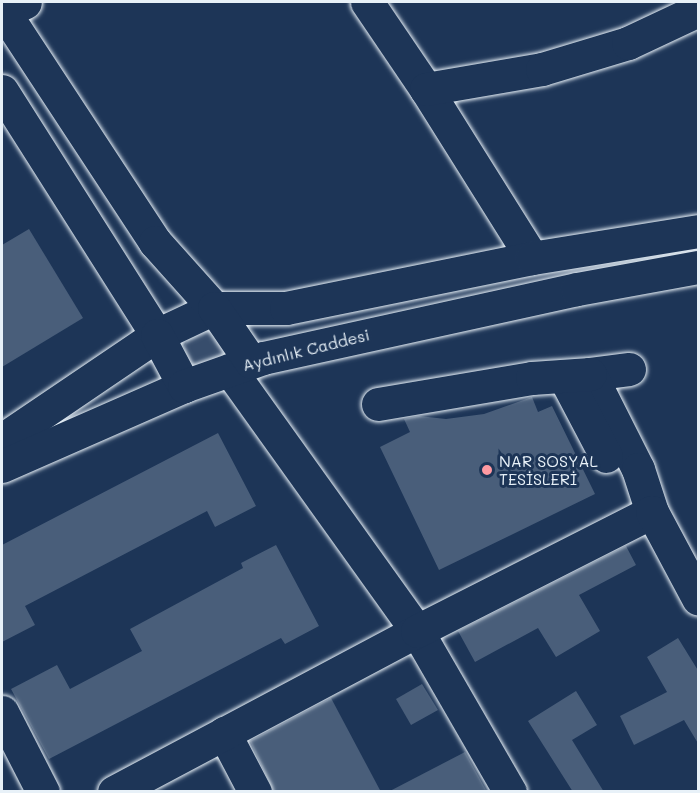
<!DOCTYPE html>
<html>
<head>
<meta charset="utf-8">
<style>
  body { margin:0 }
  #map { position:relative; width:700px; height:793px; overflow:hidden; background:#1d3557; font-family:Mali,sans-serif }
  div>[style] { position:absolute }
  [style*='--x'] { left:calc(var(--x)*1px); top:calc(var(--y)*1px); width:calc(var(--w)*1px); rotate:calc(var(--a)*1deg) }
  .green>* { inset:0; background:#374d6c }
  .building>* { inset:0; background:#495e7a }
  .roads { filter:drop-shadow(0 0 2px #e8f1f8) drop-shadow(0 0 2px #e8f1f8) }
  .minor>* { height:33px; margin:-16.5px; padding:0 16.5px; transform-origin:16.5px; border-radius:16.5px; background:#1d3557 }
  .major>* { height:33px; margin:-16.5px; padding:0 16.5px; transform-origin:16.5px; border-radius:16.5px; background:#1d3557 }
  .dots>* { width:16px; height:16px; translate:-50% -50%; box-sizing:border-box; border:3px solid #1d3557; border-radius:50% }
  span { translate:-50% -50%; white-space:nowrap; text-align:center; line-height:1.15; -webkit-text-stroke:6px #1d3557; paint-order:stroke }
  .street-label { font-size:16px; color:#e8f1f8 }
  .poi-label { font-size:16px; color:#e8f1f8 }
  .left { translate:0 -50%; text-align:left }
  .frame { position:absolute; inset:0; border:3px solid #e8f1f8; pointer-events:none }
</style>
</head>
<body>
<div id="map">
  <div class="green">
    <div style="clip-path:polygon(201px 330px,214px 332px,224px 348px,223px 355px,197px 367px,187px 359px,184px 347px,190px 336px)"></div>
  </div>
  <div class="building">
    <div style="clip-path:polygon(29px 229px,83px 318px,2px 367px,2px 245px)"></div>
    <div style="clip-path:polygon(532px 397px,538px 412px,552px 406px,595px 494px,439px 570px,380px 447px,410px 432px,404px 419px,419px 416px,446px 419px,484px 414px)"></div>
    <div style="clip-path:polygon(218px 433px,256px 506px,215px 527px,207px 511px,25px 606px,35px 625px,2px 642px,2px 545px)"></div>
    <div style="clip-path:polygon(276px 545px,319px 626px,285px 644px,281px 638px,49px 759px,11px 689px,57px 665px,70px 689px,142px 651px,130px 629px,243px 568px,241px 563px)"></div>
    <div style="clip-path:polygon(626px 546px,636px 565px,579px 595px,600px 631px,556px 657px,538px 628px,475px 662px,458px 631px)"></div>
    <div style="clip-path:polygon(678px 638px,699px 672px,699px 745px,684px 720px,634px 745px,620px 716px,667px 692px,647px 657px)"></div>
    <div style="clip-path:polygon(422px 684px,438px 710px,411px 725px,396px 699px)"></div>
    <div style="clip-path:polygon(576px 691px,597px 725px,572px 740px,604px 792px,573px 792px,528px 721px)"></div>
    <div style="clip-path:polygon(331px 698px,381px 792px,274px 792px,250px 741px)"></div>
    <div style="clip-path:polygon(465px 752px,487px 792px,388px 792px)"></div>
  </div>
  <div class="roads">
    <div class="minor">
      <div style="--x:367;--y:2;--w:105;--a:55.9"></div>
      <div style="--x:426;--y:89;--w:199;--a:57.9"></div>
      <div style="--x:4;--y:12;--w:23;--a:-25"></div>
      <div style="--x:426;--y:89;--w:118;--a:-9.8"></div>
      <div style="--x:542;--y:69;--w:90;--a:-16.8"></div>
      <div style="--x:628;--y:43;--w:77;--a:-25.2"></div>
      <div style="--x:629;--y:369;--w:39;--a:173"></div>
      <div style="--x:590;--y:374;--w:106;--a:63.2"></div>
      <div style="--x:638;--y:469;--w:45;--a:72"></div>
      <div style="--x:230;--y:370;--w:321;--a:54.4"></div>
      <div style="--x:417;--y:631;--w:186;--a:60"></div>
      <div style="--x:565;--y:378;--w:88;--a:62.3"></div>
      <div style="--x:378;--y:404;--w:156;--a:-9.6"></div>
      <div style="--x:532;--y:378;--w:58;--a:-3.9"></div>
      <div style="--x:2;--y:440;--w:187;--a:-34.1"></div>
      <div style="--x:157;--y:335;--w:63;--a:-25.3"></div>
      <div style="--x:2;--y:466;--w:199;--a:-23.7"></div>
      <div style="--x:2;--y:712;--w:90;--a:62.9"></div>
      <div style="--x:224;--y:733;--w:67;--a:62.3"></div>
      <div style="--x:114;--y:792;--w:343;--a:-28"></div>
      <div style="--x:417;--y:631;--w:263;--a:-26.9"></div>
      <div style="--x:652;--y:512;--w:98;--a:61.9"></div>
    </div>
    <div class="major">
      <div style="--x:2;--y:9;--w:279;--a:56.7"></div>
      <div style="--x:155;--y:242;--w:89;--a:48.2"></div>
      <div style="--x:214;--y:308;--w:72;--a:0"></div>
      <div style="--x:286;--y:308;--w:251;--a:-11.5"></div>
      <div style="--x:532;--y:258;--w:168;--a:-9.2"></div>
      <div style="--x:2;--y:91;--w:289;--a:57.6"></div>
      <div style="--x:157;--y:335;--w:58;--a:62.1"></div>
      <div style="--x:184;--y:386;--w:84;--a:-19.5"></div>
      <div style="--x:263;--y:358;--w:321;--a:-12.4"></div>
      <div style="--x:577;--y:289;--w:123;--a:-10.3"></div>
      <div style="--x:214;--y:308;--w:65;--a:55.6"></div>
    </div>
  </div>
  <div class="dots">
    <div style="left:487px;top:470px;background:#ff9aa2"></div>
  </div>
  <div class="street-label">
    <span style="left:306px;top:350px;rotate:-14deg">Aydınlık Caddesi</span>
  </div>
  <div class="poi-label">
    <span class="left" style="left:499px;top:470px">NAR SOSYAL<br>TESİSLERİ</span>
  </div>
  <div class="frame"></div>
</div>
</body>
</html>
